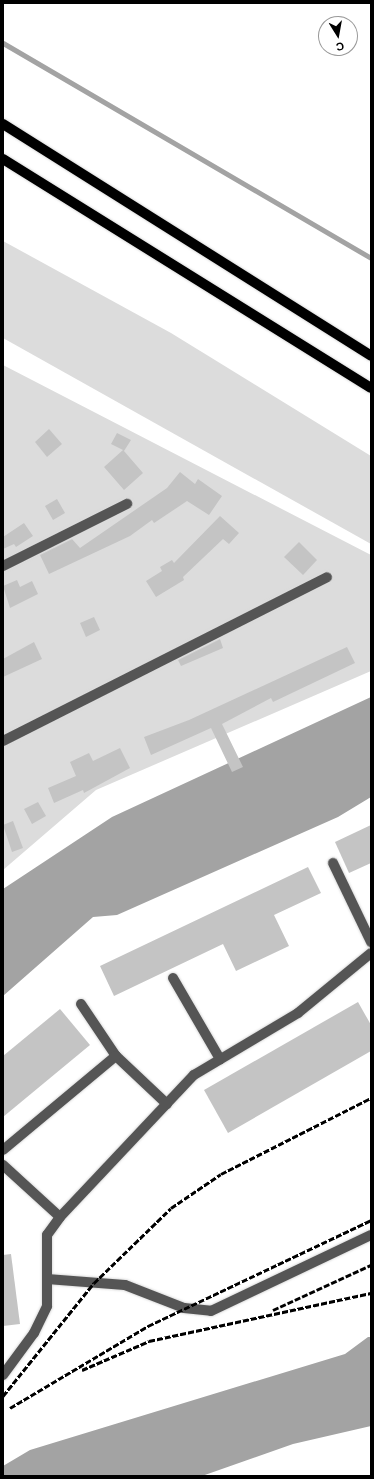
<!DOCTYPE html>
<html>
<head>
<meta charset="utf-8">
<style>
  body { margin:0 }
  #map { position:relative; width:374px; height:1479px; overflow:hidden; background:#fff; font-family:Helvetica,sans-serif }
  div>[style] { position:absolute }
  [style*='--x'] { left:calc(var(--x)*1px); top:calc(var(--y)*1px); width:calc(var(--w)*1px); rotate:calc(var(--a)*1deg) }
  .green>* { inset:0; background:#dcdcdc }
  .water>* { inset:0; background:#a3a3a3 }
  .stream>* { height:5px; margin:-2.5px; padding:0 2.5px; transform-origin:2.5px; border-radius:2.5px; background:#a3a3a3 }
  .building>* { inset:0; background:#c4c4c4 }
  .roads { filter:drop-shadow(0 0 1px #dbdbdb) drop-shadow(0 0 1px #dbdbdb) }
  .minor>* { height:10px; margin:-5px; padding:0 5px; transform-origin:5px; border-radius:5px; background:#555 }
  .major>* { height:10px; margin:-5px; padding:0 5px; transform-origin:5px; border-radius:5px; background:#000 }
  .rail>* { height:3px; margin-top:-1.5px; transform-origin:0; background:repeating-linear-gradient(90deg,#000 0 6px,transparent 0 8px) }
  span { translate:-50% -50%; white-space:nowrap; text-align:center; line-height:1.15; -webkit-text-stroke:3.5px #fff; paint-order:stroke }
  .frame { position:absolute; inset:0; border:4px solid #000; pointer-events:none }
  .north { position:absolute; left:318px; top:16px; width:40px; height:40px; box-sizing:border-box; background:#fff; border:1px solid #999; border-radius:50%; rotate:169deg; font-size:11px; font-weight:700; line-height:16px; text-align:center; color:#000 }
  .north::after { content:''; display:block; margin:auto; width:14px; height:18px; background:#000; clip-path:polygon(50% 0,100% 100%,50% 72%,0 100%) }
</style>
</head>
<body>
<div id="map">
  <div class="green">
    <div style="clip-path:polygon(3px 241px,171px 333px,371px 456px,371px 544px,3px 338px)"></div>
    <div style="clip-path:polygon(3px 365px,371px 555px,371px 671px,96px 790px,3px 870px)"></div>
  </div>
  <div class="water">
    <div style="clip-path:polygon(371px 697px,371px 797px,338px 817px,117px 915px,93px 917px,3px 996px,3px 889px,112px 817px)"></div>
    <div style="clip-path:polygon(368px 1337px,371px 1337px,371px 1426px,293px 1444px,202px 1476px,3px 1476px,3px 1466px,30px 1450px,345px 1354px)"></div>
  </div>
  <div class="stream">
    <div style="--x:3;--y:43;--w:426;--a:30.3"></div>
  </div>
  <div class="building">
    <div style="clip-path:polygon(49px 429px,62px 444px,47px 457px,35px 442px)"></div>
    <div style="clip-path:polygon(117px 433px,131px 440px,124px 451px,143px 473px,124px 490px,104px 467px,123px 450px,111px 444px)"></div>
    <div style="clip-path:polygon(180px 472px,195px 484px,198px 479px,222px 496px,209px 515px,187px 501px,154px 523px,152px 520px,130px 536px,49px 574px,40px 555px,72px 539px,80px 548px,167px 488px)"></div>
    <div style="clip-path:polygon(57px 499px,65px 513px,53px 520px,45px 506px)"></div>
    <div style="clip-path:polygon(220px 516px,239px 533px,229px 544px,223px 539px,183px 577px,184px 580px,156px 597px,146px 581px,162px 571px,160px 567px,172px 560px,174px 563px)"></div>
    <div style="clip-path:polygon(24px 523px,33px 536px,16px 547px,14px 544px,3px 549px,3px 537px)"></div>
    <div style="clip-path:polygon(299px 542px,317px 560px,303px 575px,284px 557px)"></div>
    <div style="clip-path:polygon(17px 580px,20px 587px,32px 581px,38px 594px,10px 608px,3px 586px)"></div>
    <div style="clip-path:polygon(94px 617px,100px 630px,86px 637px,80px 623px)"></div>
    <div style="clip-path:polygon(220px 639px,223px 648px,181px 666px,178px 660px)"></div>
    <div style="clip-path:polygon(34px 642px,42px 659px,3px 677px,3px 659px)"></div>
    <div style="clip-path:polygon(347px 647px,355px 663px,273px 702px,271px 698px,222px 724px,243px 767px,232px 772px,211px 728px,151px 755px,144px 737px,189px 720px)"></div>
    <div style="clip-path:polygon(120px 748px,130px 768px,84px 793px,83px 790px,54px 803px,48px 788px,76px 776px,70px 762px,89px 753px,93px 761px)"></div>
    <div style="clip-path:polygon(38px 802px,46px 816px,32px 824px,24px 809px)"></div>
    <div style="clip-path:polygon(13px 821px,23px 848px,12px 852px,3px 825px)"></div>
    <div style="clip-path:polygon(371px 825px,371px 863px,349px 873px,335px 842px)"></div>
    <div style="clip-path:polygon(308px 867px,321px 893px,274px 915px,289px 946px,236px 971px,223px 944px,114px 996px,100px 966px)"></div>
    <div style="clip-path:polygon(358px 1002px,371px 1025px,371px 1051px,228px 1133px,204px 1090px)"></div>
    <div style="clip-path:polygon(60px 1009px,90px 1045px,3px 1117px,3px 1056px)"></div>
    <div style="clip-path:polygon(11px 1254px,20px 1324px,3px 1326px,3px 1255px)"></div>
  </div>
  <div class="roads">
    <div class="minor">
      <div style="--x:3;--y:566;--w:139;--a:-26.6"></div>
      <div style="--x:3;--y:741;--w:363;--a:-26.8"></div>
      <div style="--x:333;--y:863;--w:88;--a:64.3"></div>
      <div style="--x:173;--y:978;--w:94;--a:59.9"></div>
      <div style="--x:81;--y:1004;--w:63;--a:56.1"></div>
      <div style="--x:116;--y:1056;--w:70;--a:43.3"></div>
      <div style="--x:3;--y:1150;--w:147;--a:-39.8"></div>
      <div style="--x:3;--y:1165;--w:77;--a:42.4"></div>
      <div style="--x:47;--y:1279;--w:78;--a:4.4"></div>
      <div style="--x:125;--y:1285;--w:63;--a:21.3"></div>
      <div style="--x:184;--y:1308;--w:27;--a:6"></div>
      <div style="--x:211;--y:1311;--w:177;--a:-25.4"></div>
      <div style="--x:3;--y:1375;--w:52;--a:-53.6"></div>
      <div style="--x:34;--y:1333;--w:30;--a:-64"></div>
      <div style="--x:47;--y:1306;--w:71;--a:-90"></div>
      <div style="--x:47;--y:1235;--w:22;--a:-54"></div>
      <div style="--x:60;--y:1217;--w:195;--a:-46.7"></div>
      <div style="--x:194;--y:1075;--w:121;--a:-30.8"></div>
      <div style="--x:298;--y:1013;--w:94;--a:-39.4"></div>
    </div>
    <div class="major">
      <div style="--x:3;--y:124;--w:435;--a:32.2"></div>
      <div style="--x:3;--y:159;--w:433;--a:31.9"></div>
    </div>
  </div>
  <div class="rail">
    <div style="--x:273;--y:1310;--w:108;--a:-24.7"></div>
    <div style="--x:82;--y:1370;--w:73;--a:-23.4"></div>
    <div style="--x:149;--y:1341;--w:227;--a:-12.2"></div>
    <div style="--x:3;--y:1396;--w:145;--a:-51.2"></div>
    <div style="--x:94;--y:1283;--w:107;--a:-44.2"></div>
    <div style="--x:171;--y:1208;--w:60;--a:-34.2"></div>
    <div style="--x:221;--y:1174;--w:168;--a:-26.9"></div>
    <div style="--x:10;--y:1408;--w:161;--a:-30.7"></div>
    <div style="--x:148;--y:1326;--w:247;--a:-25.4"></div>
  </div>
  <div class="frame"></div>
  <div class="north">С</div>
</div>
</body>
</html>
